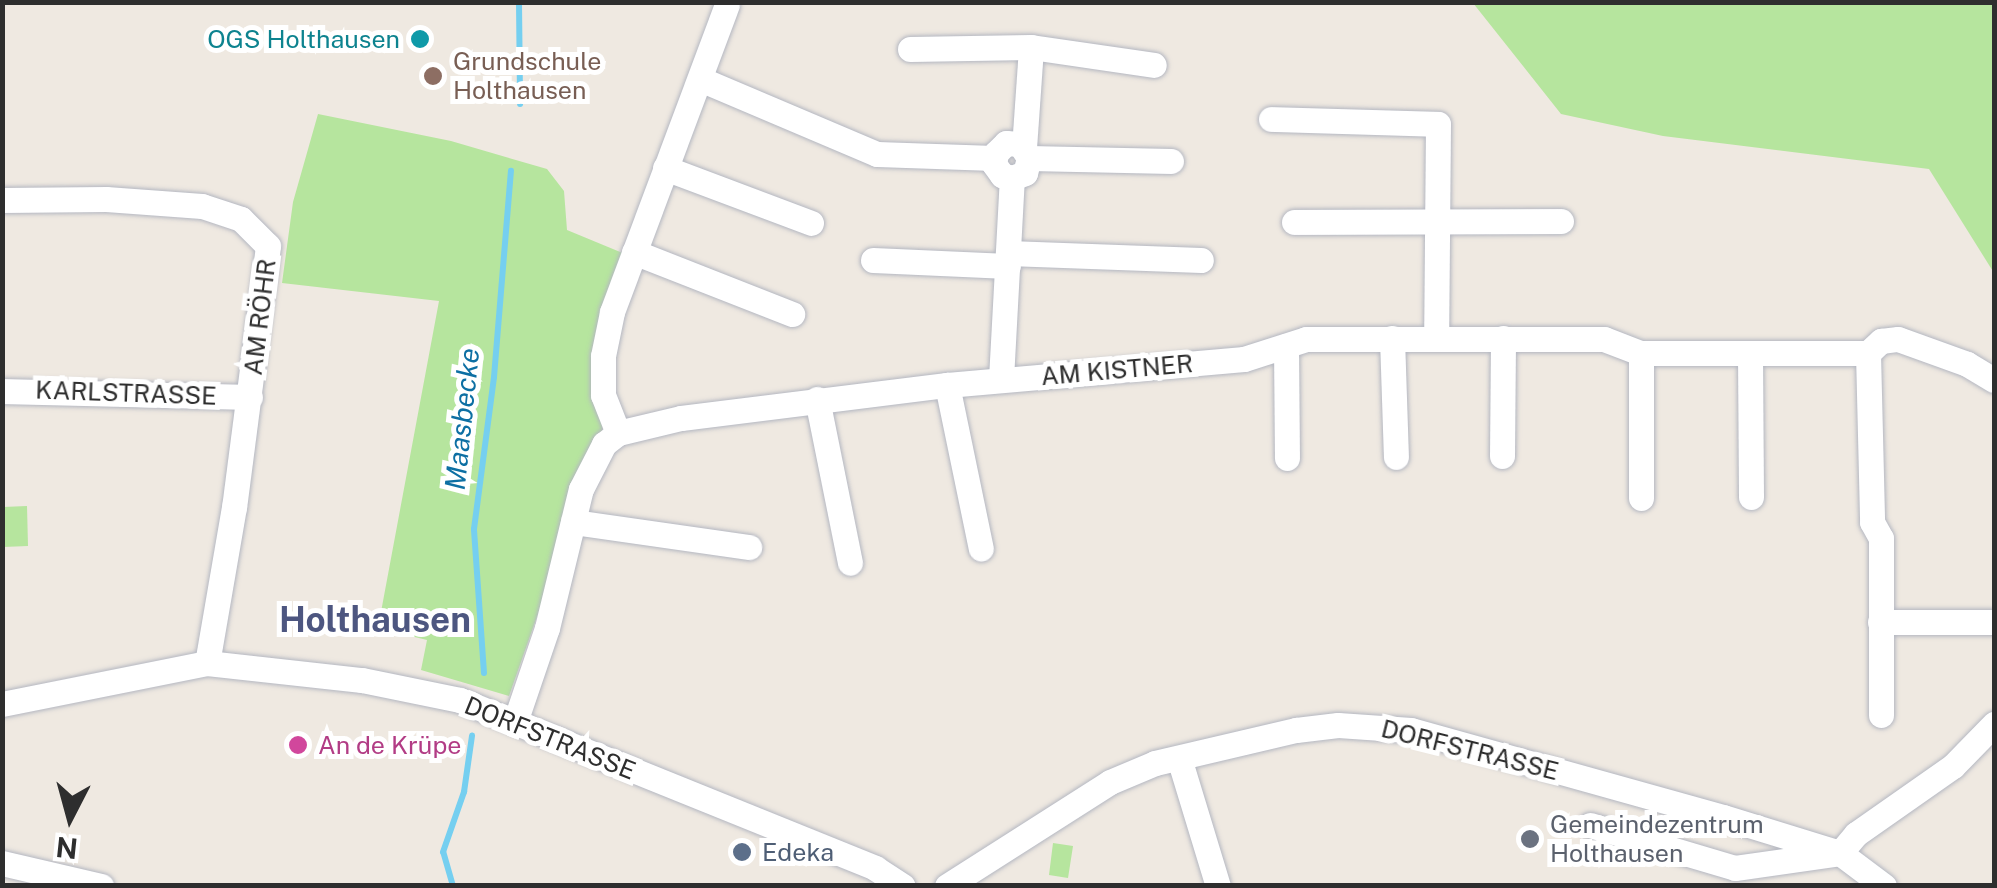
<!DOCTYPE html>
<html>
<head>
<meta charset="utf-8">
<style>
  body { margin:0 }
  #map { position:relative; width:1997px; height:888px; overflow:hidden; background:#efe9e1; font-family:"Public Sans",sans-serif }
  div>[style] { position:absolute }
  [style*='--x'] { left:calc(var(--x)*1px); top:calc(var(--y)*1px); width:calc(var(--w)*1px); rotate:calc(var(--a)*1deg) }
  .green>* { inset:0; background:#b6e59e }
  .stream>* { height:6px; margin:-3px; padding:0 3px; transform-origin:3px; border-radius:3px; background:#75cff0 }
  .roads { filter:drop-shadow(0 0 2px #b4b7c1) drop-shadow(0 0 2px #b4b7c1) }
  .minor>* { height:25px; margin:-12.5px; padding:0 12.5px; transform-origin:12.5px; border-radius:12.5px; background:#fff }
  .dots>* { width:28px; height:28px; translate:-50% -50%; box-sizing:border-box; border:5px solid #fff; border-radius:50% }
  span { translate:-50% -50%; white-space:nowrap; text-align:center; line-height:1.15; -webkit-text-stroke:10px #fff; paint-order:stroke }
  .culture-label { font-size:25px; color:#0d838f }
  .right { translate:-100% -50%; text-align:right }
  .education-label { font-size:25px; color:#785e54 }
  .left { translate:0 -50%; text-align:left }
  .street-label { font-size:25px; color:#2e2e2e }
  .hotel-label { font-size:25px; color:#b23c85 }
  .worship-label { font-size:25px; color:#5b616d }
  .service-label { font-size:25px; color:#4e5e75 }
  .water-label { font-size:28px; color:#0d6fa3; font-style:italic }
  .district-label { font-size:35px; color:#4d5680; font-weight:700 }
  .frame { position:absolute; inset:0; border:5px solid #2e2e2e; pointer-events:none }
  .north { position:absolute; left:20px; top:768px; width:100px; height:100px; -webkit-text-stroke:8px #fff; paint-order:stroke; rotate:186deg; font-size:28px; font-weight:700; line-height:40px; text-align:center; color:#2e2e2e }
  .north::after { content:''; display:block; margin:auto; width:35px; height:45px; background:#2e2e2e; clip-path:polygon(50% 0,100% 100%,50% 72%,0 100%) }
</style>
</head>
<body>
<div id="map">
  <div class="green">
    <div style="clip-path:polygon(1473px 3px,1994px 3px,1994px 273px,1929px 169px,1663px 136px,1561px 114px)"></div>
    <div style="clip-path:polygon(318px 114px,451px 141px,547px 169px,564px 191px,567px 230px,625px 254px,602px 432px,509px 696px,421px 670px,427px 640px,378px 628px,439px 301px,282px 283px,293px 202px)"></div>
    <div style="clip-path:polygon(27px 506px,28px 546px,3px 547px,3px 507px)"></div>
    <div style="clip-path:polygon(1053px 843px,1073px 846px,1068px 878px,1049px 875px)"></div>
  </div>
  <div class="stream">
    <div style="--x:519;--y:2;--w:102;--a:89.4"></div>
    <div style="--x:484;--y:673;--w:144;--a:-94"></div>
    <div style="--x:474;--y:529;--w:153;--a:-82.5"></div>
    <div style="--x:494;--y:377;--w:207;--a:-85.3"></div>
    <div style="--x:453;--y:886;--w:35;--a:-106"></div>
    <div style="--x:443;--y:852;--w:64;--a:-70.7"></div>
    <div style="--x:464;--y:792;--w:57;--a:-81.9"></div>
  </div>
  <div class="roads">
    <div class="minor">
      <div style="--x:910;--y:49;--w:121;--a:-0.9"></div>
      <div style="--x:1031;--y:47;--w:124;--a:8.3"></div>
      <div style="--x:700;--y:79;--w:192;--a:23"></div>
      <div style="--x:877;--y:154;--w:117;--a:2"></div>
      <div style="--x:1271;--y:119;--w:167;--a:1.7"></div>
      <div style="--x:1438;--y:124;--w:213;--a:90.5"></div>
      <div style="--x:1024;--y:148;--w:101;--a:-86"></div>
      <div style="--x:1029;--y:158;--w:142;--a:1.2"></div>
      <div style="--x:665;--y:168;--w:156;--a:20.6"></div>
      <div style="--x:2;--y:200;--w:104;--a:-0.6"></div>
      <div style="--x:106;--y:199;--w:96;--a:4.2"></div>
      <div style="--x:202;--y:206;--w:41;--a:18.4"></div>
      <div style="--x:241;--y:219;--w:38;--a:45"></div>
      <div style="--x:268;--y:246;--w:263;--a:97.4"></div>
      <div style="--x:234;--y:507;--w:158;--a:99.8"></div>
      <div style="--x:1294;--y:222;--w:267;--a:-0.2"></div>
      <div style="--x:634;--y:252;--w:170;--a:21.4"></div>
      <div style="--x:1008;--y:253;--w:193;--a:2.1"></div>
      <div style="--x:873;--y:260;--w:135;--a:2.5"></div>
      <div style="--x:1392;--y:338;--w:119;--a:88.1"></div>
      <div style="--x:1286;--y:346;--w:112;--a:89.5"></div>
      <div style="--x:1641;--y:353;--w:145;--a:90"></div>
      <div style="--x:1750;--y:353;--w:144;--a:89.6"></div>
      <div style="--x:1868;--y:353;--w:169;--a:88.6"></div>
      <div style="--x:1872;--y:522;--w:18;--a:61"></div>
      <div style="--x:1881;--y:538;--w:177;--a:90"></div>
      <div style="--x:1001;--y:379;--w:201;--a:-86.9"></div>
      <div style="--x:1012;--y:178;--w:14;--a:-21"></div>
      <div style="--x:1025;--y:173;--w:16;--a:-75"></div>
      <div style="--x:1029;--y:158;--w:17;--a:-123"></div>
      <div style="--x:1020;--y:144;--w:14;--a:-176"></div>
      <div style="--x:1006;--y:143;--w:14;--a:135"></div>
      <div style="--x:996;--y:153;--w:11;--a:100"></div>
      <div style="--x:994;--y:164;--w:14;--a:54"></div>
      <div style="--x:1002;--y:175;--w:10;--a:17"></div>
      <div style="--x:947;--y:385;--w:167;--a:78.3"></div>
      <div style="--x:2;--y:391;--w:248;--a:1.4"></div>
      <div style="--x:817;--y:399;--w:167;--a:78.6"></div>
      <div style="--x:618;--y:433;--w:41;--a:-111.5"></div>
      <div style="--x:603;--y:395;--w:39;--a:-90"></div>
      <div style="--x:603;--y:356;--w:45;--a:-78.4"></div>
      <div style="--x:612;--y:312;--w:328;--a:-69.5"></div>
      <div style="--x:1502;--y:456;--w:118;--a:-89.5"></div>
      <div style="--x:573;--y:522;--w:178;--a:8.1"></div>
      <div style="--x:1880;--y:622;--w:114;--a:0"></div>
      <div style="--x:2;--y:704;--w:209;--a:-11.3"></div>
      <div style="--x:207;--y:663;--w:156;--a:6.3"></div>
      <div style="--x:362;--y:680;--w:100;--a:11.5"></div>
      <div style="--x:460;--y:700;--w:448;--a:22"></div>
      <div style="--x:875;--y:868;--w:33;--a:33"></div>
      <div style="--x:515;--y:722;--w:99;--a:-71.2"></div>
      <div style="--x:547;--y:628;--w:143;--a:-76.3"></div>
      <div style="--x:581;--y:489;--w:51;--a:-62.9"></div>
      <div style="--x:604;--y:444;--w:18;--a:-38"></div>
      <div style="--x:618;--y:433;--w:65;--a:-13.4"></div>
      <div style="--x:681;--y:418;--w:268;--a:-7.1"></div>
      <div style="--x:947;--y:385;--w:298;--a:-5"></div>
      <div style="--x:1244;--y:359;--w:65;--a:-17.9"></div>
      <div style="--x:1306;--y:339;--w:298;--a:0"></div>
      <div style="--x:1604;--y:339;--w:40;--a:21"></div>
      <div style="--x:1641;--y:353;--w:227;--a:0"></div>
      <div style="--x:1868;--y:353;--w:18;--a:-43"></div>
      <div style="--x:1881;--y:341;--w:17;--a:-7"></div>
      <div style="--x:1898;--y:339;--w:73;--a:19.9"></div>
      <div style="--x:1967;--y:364;--w:31;--a:31"></div>
      <div style="--x:1179;--y:758;--w:134;--a:73.1"></div>
      <div style="--x:1590;--y:825;--w:151;--a:16.5"></div>
      <div style="--x:1735;--y:868;--w:106;--a:-8.1"></div>
      <div style="--x:1840;--y:853;--w:25;--a:-50"></div>
      <div style="--x:1856;--y:834;--w:118;--a:-35"></div>
      <div style="--x:1953;--y:766;--w:59;--a:-45.7"></div>
      <div style="--x:2;--y:863;--w:102;--a:13.1"></div>
      <div style="--x:947;--y:886;--w:193;--a:-32.5"></div>
      <div style="--x:1110;--y:782;--w:49;--a:-22.9"></div>
      <div style="--x:1155;--y:763;--w:145;--a:-13.2"></div>
      <div style="--x:1296;--y:730;--w:42;--a:-6.8"></div>
      <div style="--x:1338;--y:725;--w:73;--a:3.9"></div>
      <div style="--x:1411;--y:730;--w:324;--a:15.6"></div>
      <div style="--x:1723;--y:817;--w:122;--a:17.1"></div>
      <div style="--x:1840;--y:853;--w:55;--a:36.9"></div>
    </div>
  </div>
  <div class="dots">
    <div style="left:420px;top:39px;background:#0f9aa8"></div>
    <div style="left:433px;top:76px;background:#8d6e63"></div>
    <div style="left:298px;top:745px;background:#d1479c"></div>
    <div style="left:1530px;top:839px;background:#6b7280"></div>
    <div style="left:742px;top:852px;background:#5c6f8a"></div>
  </div>
  <div class="culture-label">
    <span class="right" style="left:400px;top:39px">OGS Holthausen</span>
  </div>
  <div class="education-label">
    <span class="left" style="left:453px;top:76px">Grundschule<br>Holthausen</span>
  </div>
  <div class="street-label">
    <span style="left:260px;top:317px;rotate:-83deg">AM RÖHR</span>
    <span style="left:1117px;top:370px;rotate:-5deg">AM KISTNER</span>
    <span style="left:126px;top:393px;rotate:2deg">KARLSTRASSE</span>
    <span style="left:550px;top:738px;rotate:22deg">DORFSTRASSE</span>
    <span style="left:1470px;top:750px;rotate:14deg">DORFSTRASSE</span>
  </div>
  <div class="hotel-label">
    <span class="left" style="left:318px;top:745px">An de Krüpe</span>
  </div>
  <div class="worship-label">
    <span class="left" style="left:1550px;top:839px">Gemeindezentrum<br>Holthausen</span>
  </div>
  <div class="service-label">
    <span class="left" style="left:762px;top:852px">Edeka</span>
  </div>
  <div class="water-label">
    <span style="left:462px;top:419px;rotate:-84deg">Maasbecke</span>
  </div>
  <div class="district-label">
    <span style="left:375px;top:620px">Holthausen</span>
  </div>
  <div class="frame"></div>
  <div class="north">N</div>
</div>
</body>
</html>
